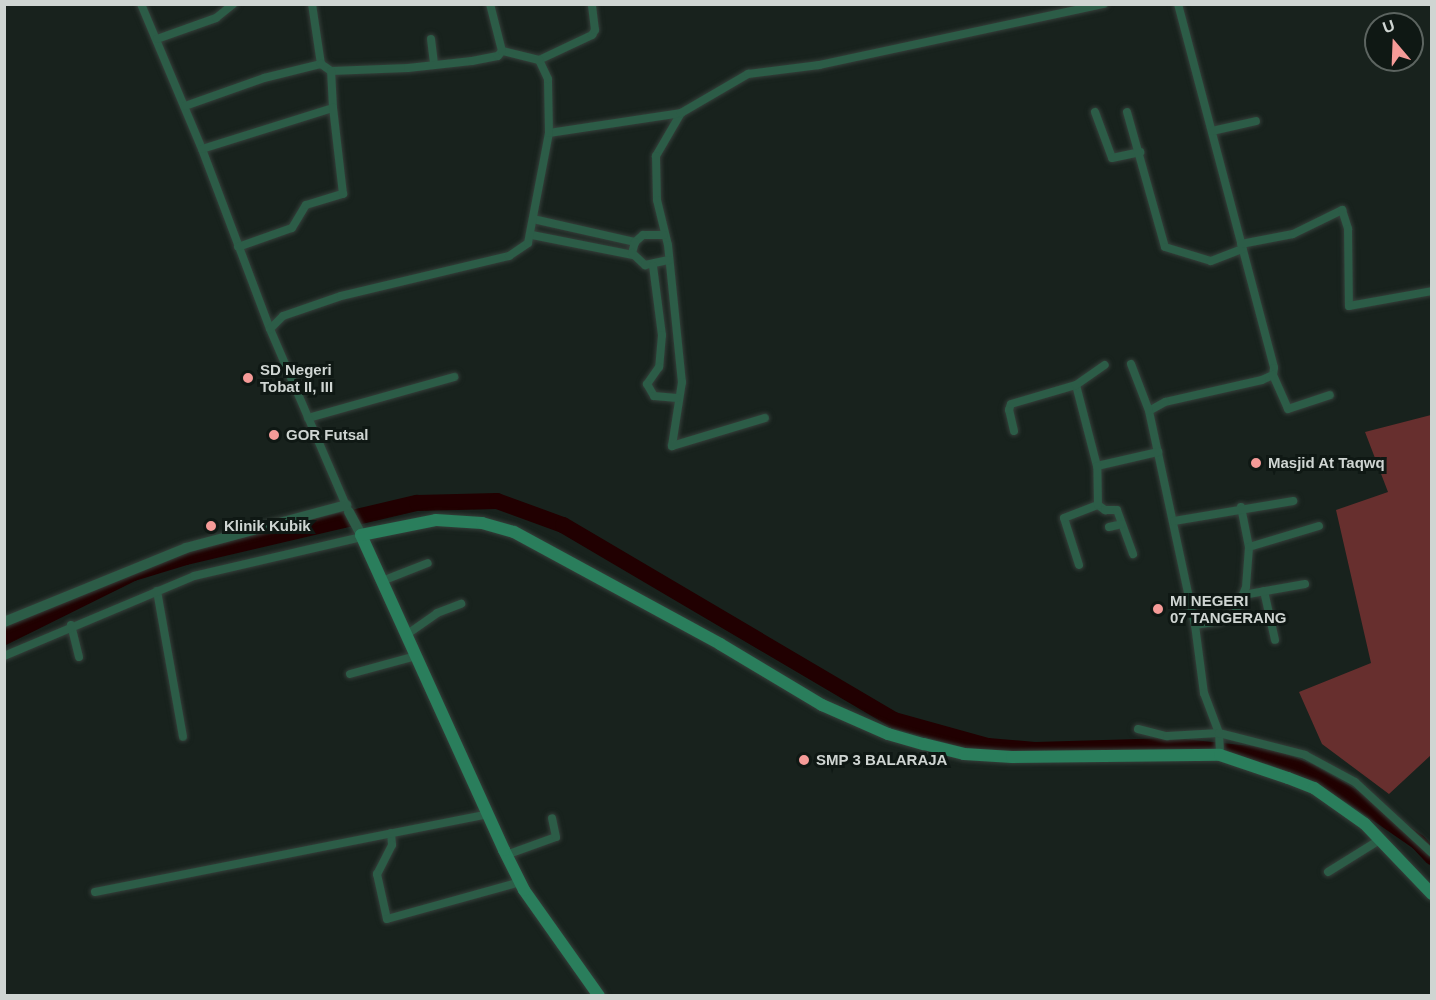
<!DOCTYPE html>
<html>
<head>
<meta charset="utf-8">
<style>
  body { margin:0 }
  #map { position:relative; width:1436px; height:1000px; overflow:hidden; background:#18221d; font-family:Helvetica,sans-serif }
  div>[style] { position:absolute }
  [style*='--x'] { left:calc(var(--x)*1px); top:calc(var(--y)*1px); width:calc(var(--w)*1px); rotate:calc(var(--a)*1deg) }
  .green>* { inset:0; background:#672f2e }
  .river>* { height:16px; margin:-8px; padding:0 8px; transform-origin:8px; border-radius:8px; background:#210001 }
  .roads { filter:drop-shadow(0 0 2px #353f3a) drop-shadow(0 0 2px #353f3a) }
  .minor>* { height:8px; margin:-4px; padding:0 4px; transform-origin:4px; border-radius:4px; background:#2c5c47 }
  .tertiary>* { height:10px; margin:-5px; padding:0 5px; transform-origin:5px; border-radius:5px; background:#2c5c47 }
  .secondary>* { height:12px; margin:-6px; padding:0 6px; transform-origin:6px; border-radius:6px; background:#2a7e5c }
  .dots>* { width:16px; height:16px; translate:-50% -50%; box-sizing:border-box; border:3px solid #0f1814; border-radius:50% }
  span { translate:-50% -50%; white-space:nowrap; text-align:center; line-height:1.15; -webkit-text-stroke:6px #0f1814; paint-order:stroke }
  .poi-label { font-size:15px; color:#cfd5d2; font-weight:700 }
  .left { translate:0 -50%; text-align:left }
  .frame { position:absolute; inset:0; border:6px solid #cfd5d2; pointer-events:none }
  .north { position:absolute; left:1364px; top:12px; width:60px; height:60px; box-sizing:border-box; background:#0f1814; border:2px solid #5c6460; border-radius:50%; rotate:341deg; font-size:16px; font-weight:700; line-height:24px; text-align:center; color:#cfd5d2 }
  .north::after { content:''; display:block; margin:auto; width:21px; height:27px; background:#f59b98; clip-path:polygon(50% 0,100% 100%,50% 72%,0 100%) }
</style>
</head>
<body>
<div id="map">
  <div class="green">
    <div style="clip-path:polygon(1431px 415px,1431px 755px,1389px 794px,1322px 744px,1299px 692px,1371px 663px,1336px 510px,1388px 492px,1365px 432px)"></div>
  </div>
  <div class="river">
    <div style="--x:4;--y:637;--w:144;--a:-26.4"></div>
    <div style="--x:133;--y:573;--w:55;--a:-16.8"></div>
    <div style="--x:186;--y:557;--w:237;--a:-13.2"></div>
    <div style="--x:417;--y:503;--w:80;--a:-1.4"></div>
    <div style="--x:497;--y:501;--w:70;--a:20"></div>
    <div style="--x:563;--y:525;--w:384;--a:30.5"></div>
    <div style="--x:894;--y:720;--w:98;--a:15.5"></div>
    <div style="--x:988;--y:746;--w:47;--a:4.9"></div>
    <div style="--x:1035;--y:750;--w:138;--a:-1.7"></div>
    <div style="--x:1173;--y:746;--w:97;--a:5.9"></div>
    <div style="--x:1269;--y:756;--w:44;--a:21.3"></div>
    <div style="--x:1310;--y:772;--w:50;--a:30.2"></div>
    <div style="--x:1353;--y:797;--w:79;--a:34.7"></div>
    <div style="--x:1418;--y:842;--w:21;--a:47"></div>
  </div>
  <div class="roads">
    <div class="minor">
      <div style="--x:141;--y:4;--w:157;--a:67.2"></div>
      <div style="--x:202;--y:149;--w:192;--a:69.3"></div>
      <div style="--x:312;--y:4;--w:61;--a:81.5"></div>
      <div style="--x:1178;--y:4;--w:376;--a:75.2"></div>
      <div style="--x:1274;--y:368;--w:7;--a:98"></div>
      <div style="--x:1273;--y:375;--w:12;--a:156"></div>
      <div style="--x:1262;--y:380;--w:99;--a:167.2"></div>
      <div style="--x:1165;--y:402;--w:18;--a:151"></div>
      <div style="--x:1149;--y:411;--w:219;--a:77.9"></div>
      <div style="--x:1195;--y:625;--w:69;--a:82.5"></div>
      <div style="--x:1204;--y:693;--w:43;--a:69.4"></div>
      <div style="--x:1219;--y:733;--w:22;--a:87"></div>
      <div style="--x:157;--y:39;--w:63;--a:-19.6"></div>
      <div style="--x:216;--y:18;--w:22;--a:-39"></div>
      <div style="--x:431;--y:39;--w:26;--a:83"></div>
      <div style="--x:539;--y:60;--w:59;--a:-25.3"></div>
      <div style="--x:592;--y:35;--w:6;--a:-59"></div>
      <div style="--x:595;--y:30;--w:26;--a:-97"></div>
      <div style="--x:185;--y:106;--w:84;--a:-19.5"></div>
      <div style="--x:264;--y:78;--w:59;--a:-13.8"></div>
      <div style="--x:321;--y:64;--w:12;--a:35"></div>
      <div style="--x:331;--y:71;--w:77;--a:-2.2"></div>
      <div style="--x:408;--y:68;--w:64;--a:-6.2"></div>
      <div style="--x:472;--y:61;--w:26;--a:-11"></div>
      <div style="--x:498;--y:56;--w:6;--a:-51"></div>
      <div style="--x:1095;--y:112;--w:49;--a:69.7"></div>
      <div style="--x:1112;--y:158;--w:29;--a:-12"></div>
      <div style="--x:1127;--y:112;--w:140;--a:74.3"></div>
      <div style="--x:1165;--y:247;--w:48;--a:16.9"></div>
      <div style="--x:1211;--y:261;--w:34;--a:-21"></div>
      <div style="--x:681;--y:113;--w:50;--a:120.2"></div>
      <div style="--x:656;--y:156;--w:44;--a:88.7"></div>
      <div style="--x:657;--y:200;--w:46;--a:76.3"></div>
      <div style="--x:668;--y:245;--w:138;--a:84.2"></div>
      <div style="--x:682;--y:382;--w:65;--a:98.9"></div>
      <div style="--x:672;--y:446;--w:97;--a:-16.8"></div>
      <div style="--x:1212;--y:131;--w:45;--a:-12.8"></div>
      <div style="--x:549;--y:133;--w:134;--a:-8.6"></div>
      <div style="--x:681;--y:113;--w:78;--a:-30.2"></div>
      <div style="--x:748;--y:74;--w:72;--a:-7.2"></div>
      <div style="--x:819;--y:65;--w:291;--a:-12.1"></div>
      <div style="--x:202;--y:149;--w:137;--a:-17.4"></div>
      <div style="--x:333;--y:108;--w:37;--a:-93"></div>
      <div style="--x:533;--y:219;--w:105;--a:12.7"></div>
      <div style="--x:532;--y:235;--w:103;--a:11.2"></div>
      <div style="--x:664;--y:235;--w:21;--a:180"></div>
      <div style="--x:643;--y:235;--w:11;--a:139"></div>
      <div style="--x:635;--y:242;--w:11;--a:105"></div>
      <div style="--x:632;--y:253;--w:18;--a:43"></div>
      <div style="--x:645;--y:265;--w:24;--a:-12"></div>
      <div style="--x:1241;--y:244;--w:53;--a:-10.9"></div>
      <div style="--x:1293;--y:234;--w:55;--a:-26.1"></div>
      <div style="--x:1342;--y:210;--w:20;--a:72"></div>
      <div style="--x:1348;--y:229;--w:77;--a:89.3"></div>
      <div style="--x:1349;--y:306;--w:84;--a:-10.2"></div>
      <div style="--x:238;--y:247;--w:57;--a:-19.4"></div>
      <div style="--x:292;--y:228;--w:27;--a:-59"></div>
      <div style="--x:306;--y:205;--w:39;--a:-17"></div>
      <div style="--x:343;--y:194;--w:87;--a:-96.6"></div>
      <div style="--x:653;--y:266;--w:70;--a:82.6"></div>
      <div style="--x:662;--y:335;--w:32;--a:95"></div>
      <div style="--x:659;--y:367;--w:21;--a:125"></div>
      <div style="--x:647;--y:384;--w:14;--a:60"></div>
      <div style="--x:654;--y:396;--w:23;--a:5"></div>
      <div style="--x:1131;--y:364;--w:50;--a:69"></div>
      <div style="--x:1273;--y:375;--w:37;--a:66"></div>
      <div style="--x:1288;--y:409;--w:44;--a:-18.4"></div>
      <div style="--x:1076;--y:385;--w:84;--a:75.5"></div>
      <div style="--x:1097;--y:466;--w:63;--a:-12.9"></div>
      <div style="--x:308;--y:418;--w:152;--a:-15.7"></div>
      <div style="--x:1014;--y:431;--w:22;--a:-103"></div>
      <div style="--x:1009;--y:410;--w:6;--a:-72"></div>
      <div style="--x:1011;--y:404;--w:68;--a:-16.3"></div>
      <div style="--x:1076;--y:385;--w:35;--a:-35"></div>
      <div style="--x:1098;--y:505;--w:9;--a:36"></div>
      <div style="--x:1105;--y:510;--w:12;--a:0"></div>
      <div style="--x:1117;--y:510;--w:47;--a:70"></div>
      <div style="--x:1241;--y:507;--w:41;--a:78.7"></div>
      <div style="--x:348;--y:510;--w:197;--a:-113.3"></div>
      <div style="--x:270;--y:329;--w:18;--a:-45"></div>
      <div style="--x:283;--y:316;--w:61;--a:-19"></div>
      <div style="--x:341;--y:296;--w:173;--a:-13.4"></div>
      <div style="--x:509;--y:256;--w:23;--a:-34"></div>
      <div style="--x:528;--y:243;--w:112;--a:-79.2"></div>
      <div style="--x:549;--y:133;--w:54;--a:-91.1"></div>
      <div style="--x:548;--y:79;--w:21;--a:-115"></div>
      <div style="--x:539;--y:60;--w:38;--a:-166"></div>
      <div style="--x:502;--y:51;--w:49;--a:-104.3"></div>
      <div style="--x:1174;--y:521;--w:121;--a:-9.5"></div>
      <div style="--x:1109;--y:527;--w:13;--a:-13"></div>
      <div style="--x:1079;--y:565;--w:49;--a:-107.7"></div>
      <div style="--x:1064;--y:518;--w:36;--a:-21"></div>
      <div style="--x:1098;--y:505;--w:39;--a:-91"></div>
      <div style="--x:382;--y:581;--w:49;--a:-21.4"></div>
      <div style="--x:157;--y:591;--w:148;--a:79.9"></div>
      <div style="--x:1264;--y:591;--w:50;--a:77.3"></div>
      <div style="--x:1243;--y:595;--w:63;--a:-10.1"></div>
      <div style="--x:71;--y:625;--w:33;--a:76"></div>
      <div style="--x:1195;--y:625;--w:24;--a:-9"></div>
      <div style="--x:1219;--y:621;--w:18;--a:-27"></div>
      <div style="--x:1235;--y:613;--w:28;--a:-67"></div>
      <div style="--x:1246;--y:587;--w:40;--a:-85.7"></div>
      <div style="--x:1249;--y:547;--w:73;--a:-16.7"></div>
      <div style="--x:406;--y:635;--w:38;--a:-35"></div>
      <div style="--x:437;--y:613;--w:26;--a:-21"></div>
      <div style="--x:4;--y:656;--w:206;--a:-22.8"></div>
      <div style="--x:194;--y:576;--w:171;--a:-13.1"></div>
      <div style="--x:350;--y:674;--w:68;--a:-15.3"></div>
      <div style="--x:1138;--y:729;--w:30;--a:14"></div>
      <div style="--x:1167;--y:736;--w:52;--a:-3.3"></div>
      <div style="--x:1219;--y:733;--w:89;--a:14.3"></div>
      <div style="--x:1305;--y:755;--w:57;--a:28.4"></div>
      <div style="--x:1355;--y:782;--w:105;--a:42.7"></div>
      <div style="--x:391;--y:833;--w:12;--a:85"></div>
      <div style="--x:392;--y:845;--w:33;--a:117"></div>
      <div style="--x:377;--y:874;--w:46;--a:77.5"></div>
      <div style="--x:387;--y:919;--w:138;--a:-15.5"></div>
      <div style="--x:506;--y:855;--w:53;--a:-19.8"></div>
      <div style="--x:556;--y:837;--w:19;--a:-102"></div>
      <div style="--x:1328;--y:872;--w:62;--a:-31.9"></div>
      <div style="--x:95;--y:892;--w:401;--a:-11.2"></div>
    </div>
    <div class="tertiary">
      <div style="--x:349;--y:512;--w:26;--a:62"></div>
      <div style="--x:4;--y:622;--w:196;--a:-22.1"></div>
      <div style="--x:186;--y:548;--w:166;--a:-15"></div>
    </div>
    <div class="secondary">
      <div style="--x:599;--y:996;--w:130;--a:-125.3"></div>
      <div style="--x:524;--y:890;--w:45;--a:-116.6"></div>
      <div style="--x:504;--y:850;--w:346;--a:-114.4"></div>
      <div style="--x:361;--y:535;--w:76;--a:-11.3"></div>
      <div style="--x:436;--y:520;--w:46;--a:3.7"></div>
      <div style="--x:482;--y:523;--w:33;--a:16"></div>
      <div style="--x:514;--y:532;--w:234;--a:28.5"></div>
      <div style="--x:720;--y:644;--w:119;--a:30.9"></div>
      <div style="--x:822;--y:705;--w:72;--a:23.7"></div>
      <div style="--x:888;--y:734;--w:37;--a:16"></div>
      <div style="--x:924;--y:744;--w:41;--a:14"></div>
      <div style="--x:964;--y:754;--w:48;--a:3.6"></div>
      <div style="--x:1012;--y:757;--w:208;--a:-0.6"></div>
      <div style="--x:1220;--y:755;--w:72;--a:18.7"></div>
      <div style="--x:1288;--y:778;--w:28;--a:21"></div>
      <div style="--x:1314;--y:788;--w:62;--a:35.2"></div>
      <div style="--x:1365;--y:824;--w:97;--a:46.3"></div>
    </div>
  </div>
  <div class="dots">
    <div style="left:248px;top:378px;background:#f59b98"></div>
    <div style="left:274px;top:435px;background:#f59b98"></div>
    <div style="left:1256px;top:463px;background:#f59b98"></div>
    <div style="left:211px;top:526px;background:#f59b98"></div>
    <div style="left:1158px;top:609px;background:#f59b98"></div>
    <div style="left:804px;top:760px;background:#f59b98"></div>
  </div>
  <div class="poi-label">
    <span class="left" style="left:260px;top:378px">SD Negeri<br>Tobat II, III</span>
    <span class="left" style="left:286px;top:435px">GOR Futsal</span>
    <span class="left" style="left:1268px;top:463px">Masjid At Taqwq</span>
    <span class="left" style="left:224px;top:526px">Klinik Kubik</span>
    <span class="left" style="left:1170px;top:609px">MI NEGERI<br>07 TANGERANG</span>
    <span class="left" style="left:816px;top:760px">SMP 3 BALARAJA</span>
  </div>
  <div class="frame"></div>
  <div class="north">U</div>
</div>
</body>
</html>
